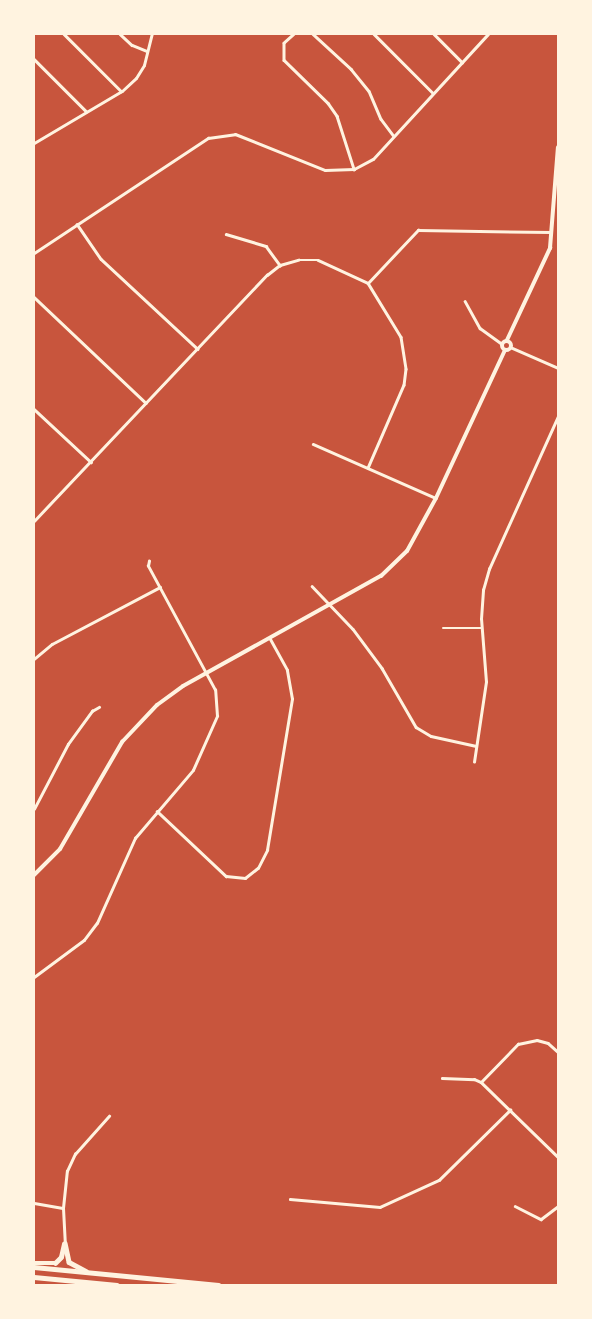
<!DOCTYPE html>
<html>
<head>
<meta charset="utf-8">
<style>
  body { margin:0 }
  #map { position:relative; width:592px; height:1319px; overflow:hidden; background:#c8553d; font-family:"Crimson Pro",serif }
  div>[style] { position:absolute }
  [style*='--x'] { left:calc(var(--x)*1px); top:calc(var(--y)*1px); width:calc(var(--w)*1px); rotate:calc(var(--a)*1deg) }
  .minor>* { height:2.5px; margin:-1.25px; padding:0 1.25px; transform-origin:1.25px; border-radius:1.25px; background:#fff3e0 }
  .tertiary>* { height:3px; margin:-1.5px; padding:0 1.5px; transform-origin:1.5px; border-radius:1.5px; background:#fff3e0 }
  .secondary>* { height:4px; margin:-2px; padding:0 2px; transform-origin:2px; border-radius:2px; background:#fff3e0 }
  .secondary>.ring { margin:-2px; padding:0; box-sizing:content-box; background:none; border:4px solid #fff3e0; border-radius:50% }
  .primary>* { height:4.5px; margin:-2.25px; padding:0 2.25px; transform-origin:2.25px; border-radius:2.25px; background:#fff3e0 }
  span { translate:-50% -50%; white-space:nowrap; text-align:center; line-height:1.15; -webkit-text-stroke:4px #fff3e0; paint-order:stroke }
  .frame { position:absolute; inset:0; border:35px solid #fff3e0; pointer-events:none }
</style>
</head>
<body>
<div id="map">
  <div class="minor">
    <div style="--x:64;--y:34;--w:81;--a:45"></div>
    <div style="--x:120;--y:34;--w:16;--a:43"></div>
    <div style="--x:132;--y:45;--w:16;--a:22"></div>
    <div style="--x:294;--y:34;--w:13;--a:138"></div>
    <div style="--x:284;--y:43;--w:17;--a:90"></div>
    <div style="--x:284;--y:60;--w:62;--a:44.3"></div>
    <div style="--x:328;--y:103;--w:16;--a:55"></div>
    <div style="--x:337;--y:116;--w:56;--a:72.2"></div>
    <div style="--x:313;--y:34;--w:52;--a:42.6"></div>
    <div style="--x:351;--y:69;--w:28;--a:51"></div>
    <div style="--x:369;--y:91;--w:30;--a:67"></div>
    <div style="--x:381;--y:119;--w:21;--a:53"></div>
    <div style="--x:374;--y:34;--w:83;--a:45"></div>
    <div style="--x:434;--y:34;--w:40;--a:45"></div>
    <div style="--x:34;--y:59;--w:74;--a:45"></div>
    <div style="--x:77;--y:224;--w:42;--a:55.6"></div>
    <div style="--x:101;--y:259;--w:132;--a:42.9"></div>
    <div style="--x:226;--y:234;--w:42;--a:16.7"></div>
    <div style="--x:266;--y:246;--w:24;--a:54"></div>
    <div style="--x:368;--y:283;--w:73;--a:-46.7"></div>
    <div style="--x:418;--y:230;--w:133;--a:0.9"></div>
    <div style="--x:34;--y:297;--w:154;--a:43.4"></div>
    <div style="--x:465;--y:301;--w:31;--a:61"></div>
    <div style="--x:480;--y:328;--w:26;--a:36"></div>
    <div style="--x:510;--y:347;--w:52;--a:23.6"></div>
    <div style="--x:34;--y:409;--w:78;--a:42.9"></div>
    <div style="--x:313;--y:444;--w:134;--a:23.7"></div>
    <div style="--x:34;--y:521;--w:339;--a:-46.6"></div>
    <div style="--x:267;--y:275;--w:16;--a:-38"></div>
    <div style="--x:280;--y:265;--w:19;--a:-16"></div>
    <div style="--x:298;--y:260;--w:20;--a:0"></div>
    <div style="--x:318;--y:260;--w:55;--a:24.7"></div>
    <div style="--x:368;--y:283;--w:63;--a:58.6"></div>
    <div style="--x:401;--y:337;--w:32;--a:81"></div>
    <div style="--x:406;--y:369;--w:16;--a:97"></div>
    <div style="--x:404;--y:385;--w:90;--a:113.4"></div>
    <div style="--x:312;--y:586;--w:59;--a:46.4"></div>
    <div style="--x:353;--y:629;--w:49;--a:53.4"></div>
    <div style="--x:382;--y:668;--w:68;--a:60"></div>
    <div style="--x:416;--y:727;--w:17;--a:31"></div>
    <div style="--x:431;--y:736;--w:46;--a:12.5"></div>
    <div style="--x:443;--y:628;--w:39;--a:0"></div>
    <div style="--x:34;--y:659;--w:23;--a:-40"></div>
    <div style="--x:52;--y:644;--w:122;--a:-27.8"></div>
    <div style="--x:474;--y:762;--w:81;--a:-81.5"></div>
    <div style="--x:486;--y:682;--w:63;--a:-94.5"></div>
    <div style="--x:481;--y:619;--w:29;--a:-86"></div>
    <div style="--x:483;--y:590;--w:22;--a:-74"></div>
    <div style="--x:489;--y:569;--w:168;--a:-65.7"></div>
    <div style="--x:34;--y:809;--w:73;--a:-62.4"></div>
    <div style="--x:68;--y:744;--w:41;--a:-54"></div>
    <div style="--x:92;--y:711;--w:8;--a:-30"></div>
    <div style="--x:157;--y:811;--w:95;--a:43.3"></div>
    <div style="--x:226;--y:876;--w:19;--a:6"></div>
    <div style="--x:245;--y:878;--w:16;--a:-38"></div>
    <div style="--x:258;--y:868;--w:20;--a:-63"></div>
    <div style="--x:267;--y:850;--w:153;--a:-80.6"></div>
    <div style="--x:292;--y:699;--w:29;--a:-100"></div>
    <div style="--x:287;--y:670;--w:35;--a:-119"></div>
    <div style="--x:34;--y:977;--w:62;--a:-36.5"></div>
    <div style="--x:84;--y:940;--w:21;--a:-53"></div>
    <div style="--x:97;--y:923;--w:93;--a:-65.9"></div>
    <div style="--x:135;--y:838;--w:89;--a:-49.5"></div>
    <div style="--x:193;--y:770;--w:59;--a:-66"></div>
    <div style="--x:217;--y:716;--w:26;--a:-94"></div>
    <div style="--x:215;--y:690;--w:141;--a:-118.4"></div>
    <div style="--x:148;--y:566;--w:5;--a:-79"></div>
    <div style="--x:442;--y:1078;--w:32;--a:2"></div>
    <div style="--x:474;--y:1079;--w:8;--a:23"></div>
    <div style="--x:481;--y:1082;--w:107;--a:44.2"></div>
    <div style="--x:481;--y:1082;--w:53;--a:-45.8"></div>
    <div style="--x:518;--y:1044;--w:19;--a:-12"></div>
    <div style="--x:537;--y:1040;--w:11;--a:15"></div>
    <div style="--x:548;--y:1043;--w:13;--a:42"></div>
    <div style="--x:290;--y:1199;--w:90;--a:5.1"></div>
    <div style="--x:380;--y:1207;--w:65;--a:-24.6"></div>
    <div style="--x:439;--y:1180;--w:100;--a:-44.6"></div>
    <div style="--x:515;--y:1206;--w:29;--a:27"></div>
    <div style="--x:541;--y:1219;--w:21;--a:-37"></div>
    <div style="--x:63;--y:1208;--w:37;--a:-84"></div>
    <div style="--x:67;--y:1171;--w:19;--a:-65"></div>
    <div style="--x:75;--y:1154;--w:51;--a:-48.2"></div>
  </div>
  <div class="tertiary">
    <div style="--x:34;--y:143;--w:102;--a:-30.6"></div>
    <div style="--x:122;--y:91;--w:19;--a:-43"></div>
    <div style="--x:136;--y:78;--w:15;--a:-58"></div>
    <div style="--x:144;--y:65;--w:32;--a:-76"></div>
    <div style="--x:34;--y:253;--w:209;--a:-33.5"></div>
    <div style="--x:208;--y:138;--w:27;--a:-8"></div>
    <div style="--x:235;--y:134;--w:97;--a:21.8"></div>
    <div style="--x:325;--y:170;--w:29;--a:-2"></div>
    <div style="--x:354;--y:169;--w:21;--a:-28"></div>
    <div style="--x:373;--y:159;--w:170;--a:-47.4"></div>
    <div style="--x:34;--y:1203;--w:29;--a:10"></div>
    <div style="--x:63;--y:1208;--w:35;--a:87"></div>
  </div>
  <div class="secondary">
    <div style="--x:507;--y:340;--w:102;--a:-64.9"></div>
    <div style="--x:550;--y:248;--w:101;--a:-85.5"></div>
    <div class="ring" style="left:501.5px;top:340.5px;width:5px;height:5px"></div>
    <div style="--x:34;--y:875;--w:37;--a:-45"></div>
    <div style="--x:60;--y:849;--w:124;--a:-59.9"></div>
    <div style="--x:122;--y:742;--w:51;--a:-46.6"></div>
    <div style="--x:157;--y:705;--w:32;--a:-36"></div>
    <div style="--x:183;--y:686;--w:227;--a:-29.1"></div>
    <div style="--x:381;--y:576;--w:36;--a:-44"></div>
    <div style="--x:407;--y:551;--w:60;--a:-61.3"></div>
    <div style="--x:436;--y:498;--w:163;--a:-65"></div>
  </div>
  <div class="primary">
    <div style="--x:65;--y:1243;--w:19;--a:78"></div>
    <div style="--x:69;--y:1262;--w:19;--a:28"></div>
    <div style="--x:34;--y:1263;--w:21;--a:0"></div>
    <div style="--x:55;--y:1263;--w:8;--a:-45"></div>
    <div style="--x:61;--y:1257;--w:13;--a:-77"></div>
    <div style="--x:34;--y:1267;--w:185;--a:5.6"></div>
    <div style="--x:34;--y:1277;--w:83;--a:5.5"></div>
  </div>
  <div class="frame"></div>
</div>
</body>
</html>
